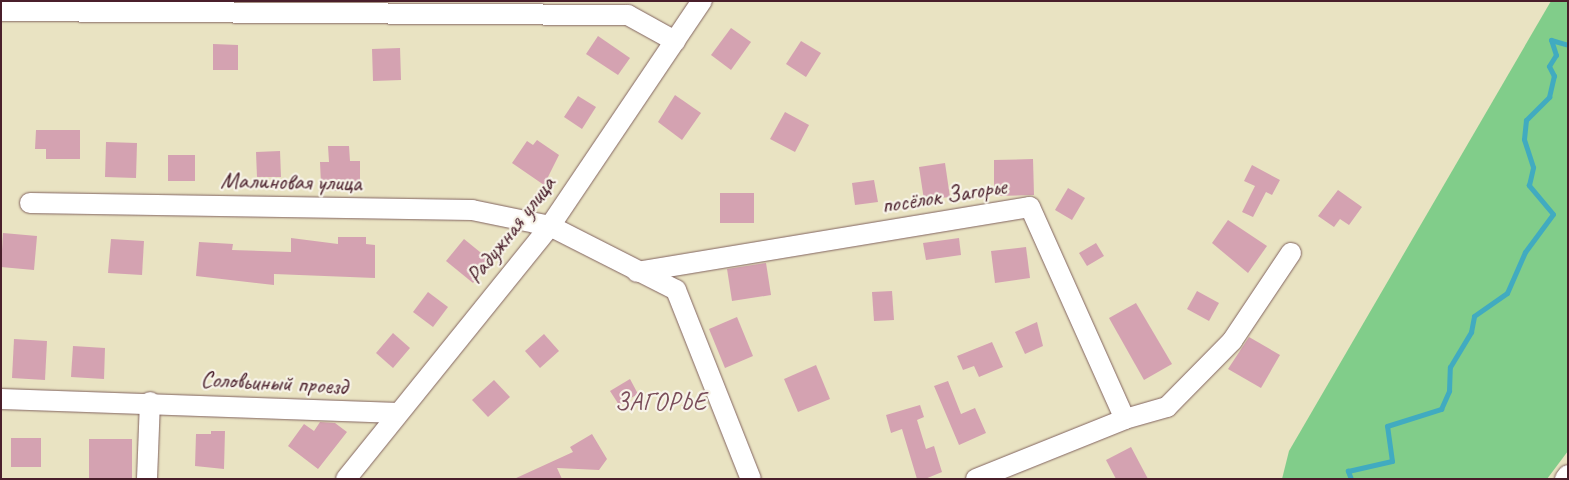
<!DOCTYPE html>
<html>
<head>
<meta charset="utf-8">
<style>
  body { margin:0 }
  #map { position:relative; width:1569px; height:480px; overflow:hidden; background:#e9e3c2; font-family:Caveat,sans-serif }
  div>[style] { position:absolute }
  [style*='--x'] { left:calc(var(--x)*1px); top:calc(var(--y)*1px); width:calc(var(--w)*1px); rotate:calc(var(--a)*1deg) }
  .green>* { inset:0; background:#81cd8a }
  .stream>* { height:5px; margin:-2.5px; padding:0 2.5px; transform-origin:2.5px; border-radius:2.5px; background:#41abc0 }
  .building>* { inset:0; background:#d4a2b1 }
  .roads { filter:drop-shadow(0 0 1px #826460) drop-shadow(0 0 1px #826460) }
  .minor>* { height:20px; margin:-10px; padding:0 10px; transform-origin:10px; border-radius:10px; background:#fff }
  span { translate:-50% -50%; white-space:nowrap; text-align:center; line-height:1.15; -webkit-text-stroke:4.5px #f7f3e8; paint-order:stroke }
  .street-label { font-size:24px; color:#4a1f2b }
  .neighbourhood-label { font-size:25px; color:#7a4d5a; letter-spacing:1px }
  .frame { position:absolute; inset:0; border:2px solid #4a1f2b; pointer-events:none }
</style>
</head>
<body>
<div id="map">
  <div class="green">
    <div style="clip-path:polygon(1551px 1px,1568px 1px,1568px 451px,1547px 479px,1282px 479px,1289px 451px)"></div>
  </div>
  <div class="stream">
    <div style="--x:1351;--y:479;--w:9;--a:-111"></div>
    <div style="--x:1348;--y:471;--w:45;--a:-12.8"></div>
    <div style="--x:1392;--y:461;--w:35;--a:-98"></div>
    <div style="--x:1387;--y:426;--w:57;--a:-17.5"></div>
    <div style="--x:1441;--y:409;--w:20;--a:-66"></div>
    <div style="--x:1449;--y:391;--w:24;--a:-88"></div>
    <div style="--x:1450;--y:367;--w:41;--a:-59"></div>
    <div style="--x:1471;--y:332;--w:16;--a:-79"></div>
    <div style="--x:1474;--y:316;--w:40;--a:-34.9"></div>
    <div style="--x:1507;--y:293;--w:45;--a:-66.3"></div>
    <div style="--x:1525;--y:252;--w:47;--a:-53.6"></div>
    <div style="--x:1553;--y:214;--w:38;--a:-130"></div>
    <div style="--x:1529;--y:185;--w:18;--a:-77"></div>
    <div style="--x:1533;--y:167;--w:29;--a:-108"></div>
    <div style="--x:1524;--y:139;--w:19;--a:-84"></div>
    <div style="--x:1526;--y:120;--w:33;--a:-45"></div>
    <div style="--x:1549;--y:97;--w:22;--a:-77"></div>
    <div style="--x:1554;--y:76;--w:11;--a:-117"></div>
    <div style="--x:1549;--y:66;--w:13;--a:-58"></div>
    <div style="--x:1556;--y:55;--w:16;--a:-108"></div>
    <div style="--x:1551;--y:40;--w:18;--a:16"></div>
  </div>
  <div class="building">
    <div style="clip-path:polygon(731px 28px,751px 42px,731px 70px,711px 55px)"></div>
    <div style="clip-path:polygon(598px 36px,630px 58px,618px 75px,586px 54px)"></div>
    <div style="clip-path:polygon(801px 41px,821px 53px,806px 77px,786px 64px)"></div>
    <div style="clip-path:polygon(213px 44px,238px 45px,238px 70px,213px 70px)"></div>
    <div style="clip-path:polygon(400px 48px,401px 80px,373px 81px,372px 49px)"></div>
    <div style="clip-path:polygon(675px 95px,701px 113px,682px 140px,658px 122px)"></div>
    <div style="clip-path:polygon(578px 96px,596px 107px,582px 129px,564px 117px)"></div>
    <div style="clip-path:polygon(785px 112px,809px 125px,795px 152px,770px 139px)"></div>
    <div style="clip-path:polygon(36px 130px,80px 130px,80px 159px,46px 159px,46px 149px,35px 149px)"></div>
    <div style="clip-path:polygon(537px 140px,559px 155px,544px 185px,512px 163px,527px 141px,533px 145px)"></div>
    <div style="clip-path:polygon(106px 142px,137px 143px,136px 178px,105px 177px)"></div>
    <div style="clip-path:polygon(328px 146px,349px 146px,350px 161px,360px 161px,360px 190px,333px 191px,333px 184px,321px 184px,320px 162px,329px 162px)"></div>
    <div style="clip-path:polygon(280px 151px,281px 177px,257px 177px,256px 152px)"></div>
    <div style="clip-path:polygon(168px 155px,195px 155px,195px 181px,168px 181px)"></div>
    <div style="clip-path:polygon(1033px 159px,1034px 195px,994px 196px,994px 160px)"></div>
    <div style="clip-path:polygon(945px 163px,950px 197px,924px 200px,919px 167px)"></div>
    <div style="clip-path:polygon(1252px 165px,1280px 180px,1272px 195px,1266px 192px,1253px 217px,1242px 212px,1255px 186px,1244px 181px)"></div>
    <div style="clip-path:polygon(874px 180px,878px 202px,855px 205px,852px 183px)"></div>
    <div style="clip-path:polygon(1068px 188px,1085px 198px,1072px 220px,1055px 210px)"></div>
    <div style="clip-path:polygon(1338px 190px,1362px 207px,1349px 225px,1340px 219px,1334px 227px,1318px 216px)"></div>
    <div style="clip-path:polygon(720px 193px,754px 193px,754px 223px,720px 223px)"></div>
    <div style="clip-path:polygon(1228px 220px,1267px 246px,1248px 273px,1212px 243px)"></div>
    <div style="clip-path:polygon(3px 233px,37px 236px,34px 270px,1px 267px)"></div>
    <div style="clip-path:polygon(338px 237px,366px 237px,366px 244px,375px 245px,375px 278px,274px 274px,274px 285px,196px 276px,199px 242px,233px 244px,232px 250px,291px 252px,291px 238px,338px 244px)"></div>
    <div style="clip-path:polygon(959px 238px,961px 255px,926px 260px,923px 243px)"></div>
    <div style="clip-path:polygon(111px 239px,144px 241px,142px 275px,108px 273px)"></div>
    <div style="clip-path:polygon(464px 239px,491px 261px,473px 283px,446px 261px)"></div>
    <div style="clip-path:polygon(1096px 243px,1104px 256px,1087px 266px,1079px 253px)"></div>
    <div style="clip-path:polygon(1026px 247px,1030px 278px,995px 283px,991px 251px)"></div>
    <div style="clip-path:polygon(766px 263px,771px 295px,732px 301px,727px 269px)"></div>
    <div style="clip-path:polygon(892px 291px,894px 320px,874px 321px,872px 292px)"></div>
    <div style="clip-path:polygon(1197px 291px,1219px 303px,1209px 321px,1187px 309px)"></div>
    <div style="clip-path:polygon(428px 292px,448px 307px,433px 327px,413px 312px)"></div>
    <div style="clip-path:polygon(1136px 303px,1172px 364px,1144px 380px,1109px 318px)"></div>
    <div style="clip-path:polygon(737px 317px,753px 356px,725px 368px,709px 329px)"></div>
    <div style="clip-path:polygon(1037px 322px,1043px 346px,1025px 354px,1015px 332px)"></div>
    <div style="clip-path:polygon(393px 333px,410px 348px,393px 368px,376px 353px)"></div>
    <div style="clip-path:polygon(544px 334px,559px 351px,540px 368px,525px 351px)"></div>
    <div style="clip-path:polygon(1249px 337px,1280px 355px,1261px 388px,1228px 369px)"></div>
    <div style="clip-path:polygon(14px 339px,47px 341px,45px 380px,12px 378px)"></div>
    <div style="clip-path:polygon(992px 342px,1003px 367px,979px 377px,974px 366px,963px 370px,957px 356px)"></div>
    <div style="clip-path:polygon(73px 346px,105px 348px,104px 379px,71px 377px)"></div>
    <div style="clip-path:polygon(816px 365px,830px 399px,798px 412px,784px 379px)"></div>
    <div style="clip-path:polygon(630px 379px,638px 394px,619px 405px,610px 391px)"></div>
    <div style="clip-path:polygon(494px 380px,510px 397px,488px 417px,472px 400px)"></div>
    <div style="clip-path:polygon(948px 381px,961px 414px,975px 408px,986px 433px,959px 445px,934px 386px)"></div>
    <div style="clip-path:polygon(920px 405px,924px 417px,917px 420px,926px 449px,934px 446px,942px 472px,925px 479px,917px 479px,902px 429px,891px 433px,886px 415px)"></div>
    <div style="clip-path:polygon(320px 422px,335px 423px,347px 432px,318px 469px,288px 446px,304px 424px,314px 431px)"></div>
    <div style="clip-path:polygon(211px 431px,225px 431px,224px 469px,195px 466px,196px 434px,211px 434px)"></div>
    <div style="clip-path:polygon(592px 434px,607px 459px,599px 470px,557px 468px,562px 479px,514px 479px,573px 452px,570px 447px)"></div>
    <div style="clip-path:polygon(11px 438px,41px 438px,41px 467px,11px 467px)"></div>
    <div style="clip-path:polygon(89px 439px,132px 439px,132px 479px,89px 479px)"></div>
    <div style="clip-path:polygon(1131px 447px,1148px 479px,1116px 479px,1106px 460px)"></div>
  </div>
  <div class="roads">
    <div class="minor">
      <div style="--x:1;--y:11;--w:627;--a:0.37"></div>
      <div style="--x:628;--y:15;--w:54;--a:29"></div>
      <div style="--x:30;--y:203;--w:442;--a:0.9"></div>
      <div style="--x:472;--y:210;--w:80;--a:11.6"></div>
      <div style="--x:550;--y:226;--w:141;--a:26.9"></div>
      <div style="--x:676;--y:290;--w:203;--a:68.4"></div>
      <div style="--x:637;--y:272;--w:398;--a:-9.4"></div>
      <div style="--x:1030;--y:207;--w:232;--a:65.9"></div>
      <div style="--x:1;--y:399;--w:395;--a:2"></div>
      <div style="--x:147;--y:479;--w:77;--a:-87.8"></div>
      <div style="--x:346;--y:479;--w:325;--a:-51.1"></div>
      <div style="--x:550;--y:226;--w:272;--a:-56"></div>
      <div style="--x:976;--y:479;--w:161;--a:-21.9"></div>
      <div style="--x:1125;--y:419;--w:44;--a:-15.9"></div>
      <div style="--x:1167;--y:407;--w:93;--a:-45.4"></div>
      <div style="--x:1232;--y:341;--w:106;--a:-56.2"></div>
      <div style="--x:1565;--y:479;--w:5;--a:-53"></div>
    </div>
  </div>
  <div class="street-label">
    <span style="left:291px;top:182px;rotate:1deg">Малиновая улица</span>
    <span style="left:944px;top:196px;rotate:-9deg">посёлок Загорье</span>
    <span style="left:511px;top:230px;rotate:-52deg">Радужная улица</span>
    <span style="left:274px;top:383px;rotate:3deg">Соловьиный проезд</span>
  </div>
  <div class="neighbourhood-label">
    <span style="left:661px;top:402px">ЗАГОРЬЕ</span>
  </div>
  <div class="frame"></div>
</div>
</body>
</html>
